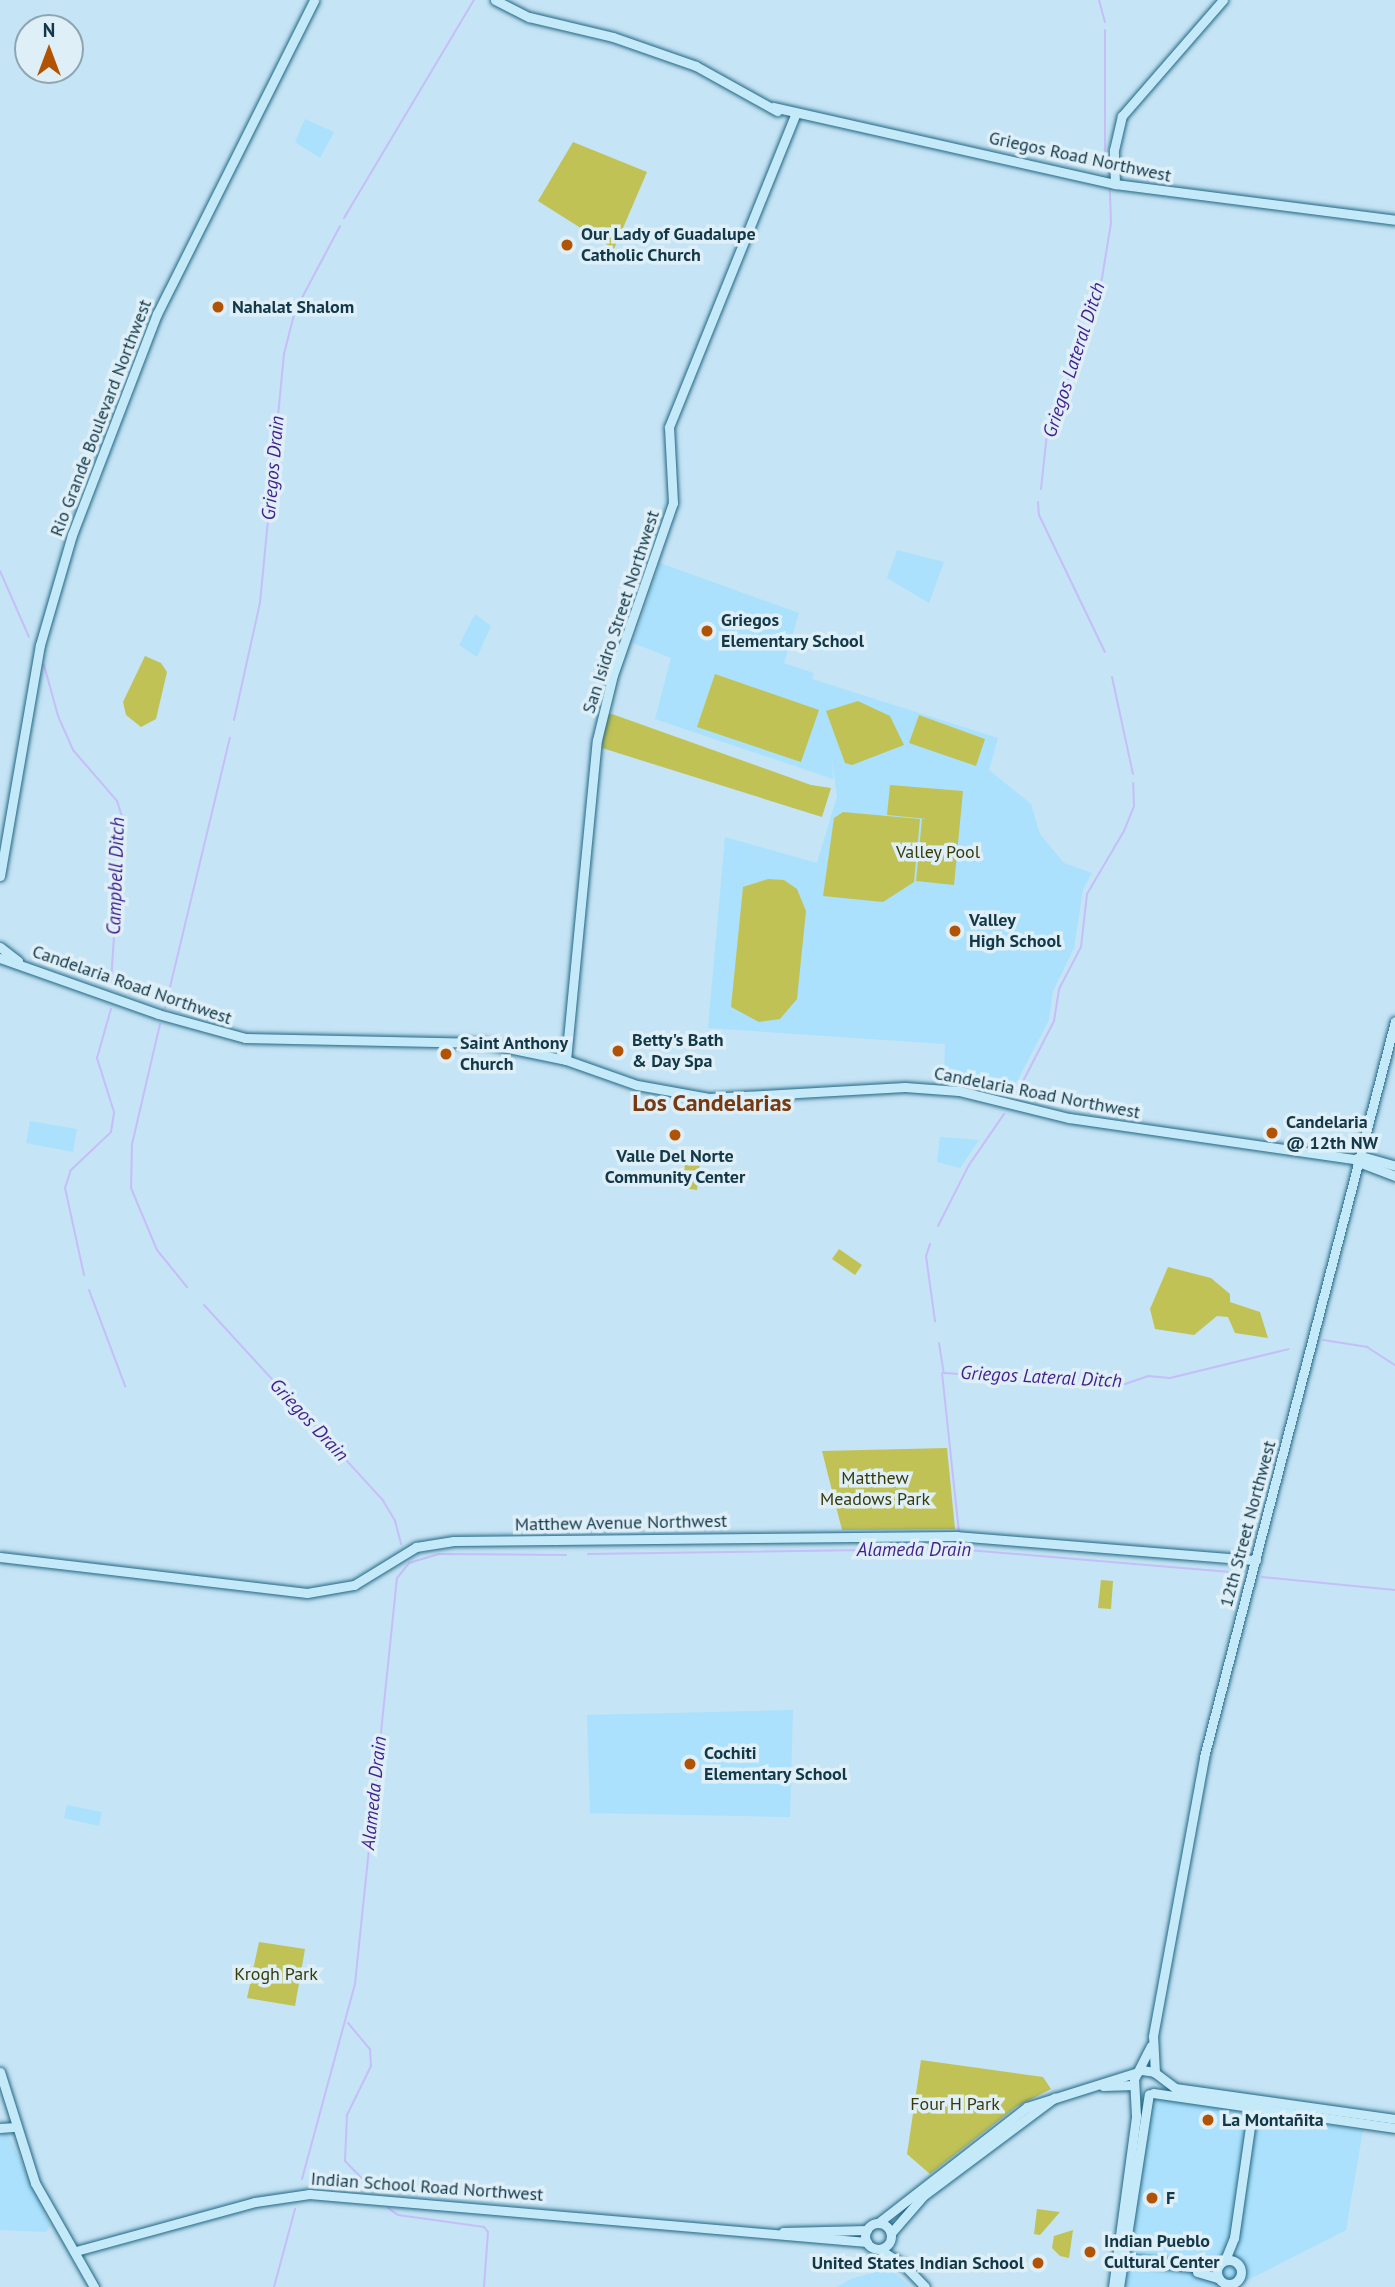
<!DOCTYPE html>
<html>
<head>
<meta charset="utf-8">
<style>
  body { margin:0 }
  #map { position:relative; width:1395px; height:2287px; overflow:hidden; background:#c5e4f5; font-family:"PT Sans",sans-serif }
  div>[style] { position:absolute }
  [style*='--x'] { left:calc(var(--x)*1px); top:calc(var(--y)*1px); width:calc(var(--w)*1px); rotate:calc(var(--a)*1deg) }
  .built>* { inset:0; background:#abe1fc }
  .green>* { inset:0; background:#c0c256 }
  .stream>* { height:2px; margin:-1px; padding:0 1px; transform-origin:1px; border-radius:1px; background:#c6bef9 }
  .roads { filter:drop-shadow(0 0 2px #226683) drop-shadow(0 0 2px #226683) }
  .secondary>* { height:9px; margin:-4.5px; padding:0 4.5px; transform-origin:4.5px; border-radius:4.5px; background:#c4eafa }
  .secondary>.ring { margin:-4.5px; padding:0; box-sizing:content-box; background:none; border:9px solid #c4eafa; border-radius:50% }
  .dots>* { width:19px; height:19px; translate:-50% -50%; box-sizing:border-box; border:4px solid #dfeff7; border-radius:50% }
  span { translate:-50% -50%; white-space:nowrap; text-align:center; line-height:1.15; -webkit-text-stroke:7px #dfeff7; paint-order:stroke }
  .street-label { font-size:18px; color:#133848 }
  .poi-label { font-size:18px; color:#133848; font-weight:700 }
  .left { translate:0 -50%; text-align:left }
  .right { translate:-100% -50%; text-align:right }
  .park-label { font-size:18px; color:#393a09 }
  .water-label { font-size:19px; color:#431f8d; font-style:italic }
  .district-label { font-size:24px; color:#773a10; font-weight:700 }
  .north { position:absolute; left:14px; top:14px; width:70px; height:70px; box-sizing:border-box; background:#dfeff7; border:2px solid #8da6b1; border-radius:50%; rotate:0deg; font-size:19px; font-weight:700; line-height:28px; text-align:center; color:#133848 }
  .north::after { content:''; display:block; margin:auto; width:24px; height:32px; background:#b25303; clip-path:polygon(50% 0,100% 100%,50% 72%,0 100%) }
</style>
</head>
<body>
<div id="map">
  <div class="built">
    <div style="clip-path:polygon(305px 119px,334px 132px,320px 158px,295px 142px)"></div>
    <div style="clip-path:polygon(897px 550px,944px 562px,929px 603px,887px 578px)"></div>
    <div style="clip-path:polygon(660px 563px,799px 613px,784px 663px,814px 673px,812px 679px,998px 738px,989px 770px,1031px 804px,1040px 834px,1064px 863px,1092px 873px,1083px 889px,1074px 948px,1053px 991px,1049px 1020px,1012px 1091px,944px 1078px,945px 1044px,708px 1028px,725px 837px,817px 863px,837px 796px,832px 760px,833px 779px,655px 719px,671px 658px,633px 643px)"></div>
    <div style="clip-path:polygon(475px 614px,491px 626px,477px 657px,459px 645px)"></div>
    <div style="clip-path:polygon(30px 1121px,77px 1129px,73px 1152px,26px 1143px)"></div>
    <div style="clip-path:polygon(940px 1137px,979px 1140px,960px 1168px,937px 1162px)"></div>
    <div style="clip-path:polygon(793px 1710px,790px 1817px,590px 1813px,587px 1715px)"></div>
    <div style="clip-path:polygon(67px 1805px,102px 1812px,99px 1826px,64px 1818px)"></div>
    <div style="clip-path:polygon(1164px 2099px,1363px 2130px,1346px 2230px,1234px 2287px,1125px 2287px,1149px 2109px,1155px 2100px)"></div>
    <div style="clip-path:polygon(0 2134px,8px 2134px,50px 2226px,46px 2232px,0 2230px)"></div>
    <div style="clip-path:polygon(890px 2268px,910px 2287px,837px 2287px,851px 2279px)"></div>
  </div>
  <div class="green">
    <div style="clip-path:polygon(573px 142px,647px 172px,614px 249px,538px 201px)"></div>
    <div style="clip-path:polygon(145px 656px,161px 663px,167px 672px,156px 719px,141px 727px,126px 715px,123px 702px)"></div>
    <div style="clip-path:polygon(715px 674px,819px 710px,801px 762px,697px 727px)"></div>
    <div style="clip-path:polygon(858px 701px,890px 716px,904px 745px,852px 765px,845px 763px,826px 711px)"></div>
    <div style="clip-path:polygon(612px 714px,811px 785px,831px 788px,822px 817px,602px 748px,606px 715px)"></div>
    <div style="clip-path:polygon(919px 715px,985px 739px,976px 766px,909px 743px)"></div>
    <div style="clip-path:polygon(890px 785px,963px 791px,954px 885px,916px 881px,922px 819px,927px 819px,887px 815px)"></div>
    <div style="clip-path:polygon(843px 812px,920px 819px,914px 882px,883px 902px,823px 896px,834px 818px)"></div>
    <div style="clip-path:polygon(768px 879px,784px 880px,797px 889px,806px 911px,797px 999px,780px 1019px,759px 1022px,731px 1007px,743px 887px)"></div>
    <div style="clip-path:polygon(685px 1159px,700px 1161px,697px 1190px,683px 1188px)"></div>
    <div style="clip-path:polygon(839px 1249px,862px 1265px,855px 1275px,832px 1259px)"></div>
    <div style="clip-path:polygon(1168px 1267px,1211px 1278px,1230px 1294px,1230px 1302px,1260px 1312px,1268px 1338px,1235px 1333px,1228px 1317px,1217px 1316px,1194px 1335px,1155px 1329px,1150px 1309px)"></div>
    <div style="clip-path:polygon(947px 1448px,955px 1529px,842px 1530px,822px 1451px)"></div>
    <div style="clip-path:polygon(1101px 1580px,1113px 1581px,1111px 1609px,1098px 1608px)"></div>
    <div style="clip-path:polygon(259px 1942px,305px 1949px,295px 2006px,247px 1998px)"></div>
    <div style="clip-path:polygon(921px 2060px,1043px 2077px,1051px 2089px,1016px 2107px,930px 2174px,907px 2154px)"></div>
    <div style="clip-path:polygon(1037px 2209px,1060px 2212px,1040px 2235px,1034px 2234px)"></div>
    <div style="clip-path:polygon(1073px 2230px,1069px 2258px,1060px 2256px,1052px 2248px,1054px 2236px)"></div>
  </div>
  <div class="stream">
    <div style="--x:1099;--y:0;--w:23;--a:75"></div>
    <div style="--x:1105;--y:169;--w:139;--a:-90"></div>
    <div style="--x:344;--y:218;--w:254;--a:-59.2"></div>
    <div style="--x:1041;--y:489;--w:55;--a:-83.8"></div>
    <div style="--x:1047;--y:434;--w:120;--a:-69"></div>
    <div style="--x:1090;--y:322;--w:46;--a:-74.7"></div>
    <div style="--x:1102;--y:278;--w:56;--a:-80.7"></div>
    <div style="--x:1111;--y:223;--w:33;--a:-92"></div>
    <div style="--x:1038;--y:502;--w:13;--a:86"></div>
    <div style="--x:1039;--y:515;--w:152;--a:64.3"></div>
    <div style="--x:0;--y:571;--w:72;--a:66.3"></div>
    <div style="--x:44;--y:665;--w:53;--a:74.6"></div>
    <div style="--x:58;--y:716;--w:37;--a:66"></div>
    <div style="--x:73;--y:750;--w:67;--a:49.2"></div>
    <div style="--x:117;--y:801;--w:16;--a:72"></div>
    <div style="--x:122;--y:816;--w:167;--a:93.8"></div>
    <div style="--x:1112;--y:677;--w:99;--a:77.8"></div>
    <div style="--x:234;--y:720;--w:120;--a:-77.5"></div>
    <div style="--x:260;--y:603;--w:250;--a:-84.5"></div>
    <div style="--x:284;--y:354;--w:44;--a:-75.7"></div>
    <div style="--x:295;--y:311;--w:96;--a:-62.1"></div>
    <div style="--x:165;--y:1008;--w:278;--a:-76.5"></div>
    <div style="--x:160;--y:1024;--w:123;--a:103.1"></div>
    <div style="--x:132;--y:1144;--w:44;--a:91.3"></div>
    <div style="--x:131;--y:1188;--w:67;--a:67.2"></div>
    <div style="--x:157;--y:1250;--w:48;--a:51"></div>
    <div style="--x:1017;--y:1093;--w:81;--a:-62.8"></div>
    <div style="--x:1054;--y:1021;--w:32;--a:-81"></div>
    <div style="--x:1059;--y:989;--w:47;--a:-62.4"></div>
    <div style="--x:1081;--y:947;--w:53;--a:-83.5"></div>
    <div style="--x:1087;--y:894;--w:73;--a:-59.6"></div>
    <div style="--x:1124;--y:831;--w:27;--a:-68"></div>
    <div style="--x:1134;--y:806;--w:23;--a:-92"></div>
    <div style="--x:938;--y:1226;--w:68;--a:-63.1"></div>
    <div style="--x:969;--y:1165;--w:62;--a:-55.5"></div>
    <div style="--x:930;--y:1244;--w:13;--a:108"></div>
    <div style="--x:926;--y:1256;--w:66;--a:82.1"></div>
    <div style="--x:84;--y:1275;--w:89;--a:-102.3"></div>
    <div style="--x:65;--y:1188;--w:19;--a:-72"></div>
    <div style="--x:71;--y:1170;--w:55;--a:-43.5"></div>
    <div style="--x:111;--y:1132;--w:20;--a:-81"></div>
    <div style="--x:114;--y:1112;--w:57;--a:-107.5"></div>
    <div style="--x:97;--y:1058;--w:51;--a:-74.1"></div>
    <div style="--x:89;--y:1290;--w:103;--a:69.4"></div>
    <div style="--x:204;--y:1305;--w:263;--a:47.5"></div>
    <div style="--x:382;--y:1499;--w:26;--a:59"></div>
    <div style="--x:395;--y:1521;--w:24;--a:75"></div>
    <div style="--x:1323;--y:1340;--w:45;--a:9"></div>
    <div style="--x:1367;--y:1347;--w:33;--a:33"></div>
    <div style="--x:939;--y:1343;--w:30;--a:81"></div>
    <div style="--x:944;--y:1373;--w:181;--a:3.5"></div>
    <div style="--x:1125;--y:1384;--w:24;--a:-19"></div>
    <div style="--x:1148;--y:1376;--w:22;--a:5"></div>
    <div style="--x:1170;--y:1378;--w:122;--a:-13.7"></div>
    <div style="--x:942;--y:1373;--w:159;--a:83.9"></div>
    <div style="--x:588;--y:1554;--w:368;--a:-0.8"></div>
    <div style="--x:956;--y:1549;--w:284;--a:4.8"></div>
    <div style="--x:1262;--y:1577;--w:134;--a:5.6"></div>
    <div style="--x:348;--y:2023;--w:34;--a:50"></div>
    <div style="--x:370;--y:2049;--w:17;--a:87"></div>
    <div style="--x:371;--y:2066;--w:55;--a:116.1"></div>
    <div style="--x:347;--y:2115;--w:46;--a:92.5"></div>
    <div style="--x:345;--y:2161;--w:32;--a:46"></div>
    <div style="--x:302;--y:2179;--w:202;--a:-74.8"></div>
    <div style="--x:355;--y:1984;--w:408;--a:-84.1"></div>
    <div style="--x:397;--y:1578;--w:19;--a:-51"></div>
    <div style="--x:409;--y:1563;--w:30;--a:-17"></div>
    <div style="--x:438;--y:1554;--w:128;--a:0.4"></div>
    <div style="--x:388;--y:2208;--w:12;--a:35"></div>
    <div style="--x:398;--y:2215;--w:87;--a:7.9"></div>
    <div style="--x:484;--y:2227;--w:6;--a:51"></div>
    <div style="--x:488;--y:2232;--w:55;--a:94.2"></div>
    <div style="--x:274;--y:2287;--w:81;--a:-74.9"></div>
  </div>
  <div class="roads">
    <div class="secondary">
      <div style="--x:495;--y:0;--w:38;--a:27"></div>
      <div style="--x:529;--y:17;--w:86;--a:13.4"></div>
      <div style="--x:613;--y:37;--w:88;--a:19.3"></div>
      <div style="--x:696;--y:66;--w:93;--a:29.1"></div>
      <div style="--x:773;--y:107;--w:351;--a:12.7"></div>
      <div style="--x:1115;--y:184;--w:282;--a:7.3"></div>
      <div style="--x:1115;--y:184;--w:34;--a:-92"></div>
      <div style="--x:1114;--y:150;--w:35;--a:-77"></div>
      <div style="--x:1122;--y:116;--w:154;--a:-49"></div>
      <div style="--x:0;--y:876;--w:234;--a:-80.2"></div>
      <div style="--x:40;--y:645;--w:115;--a:-73.8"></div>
      <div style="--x:72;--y:535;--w:237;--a:-69"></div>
      <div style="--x:157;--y:314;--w:351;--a:-63.4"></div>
      <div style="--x:0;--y:947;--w:23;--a:38"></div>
      <div style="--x:0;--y:958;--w:168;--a:19.5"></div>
      <div style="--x:158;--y:1014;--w:90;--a:15.4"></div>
      <div style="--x:245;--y:1038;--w:239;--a:1.2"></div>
      <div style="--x:484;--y:1043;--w:84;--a:11.7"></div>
      <div style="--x:566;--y:1060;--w:75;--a:19.4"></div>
      <div style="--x:637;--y:1085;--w:73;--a:10.2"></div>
      <div style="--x:709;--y:1098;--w:196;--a:-3.2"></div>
      <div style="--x:905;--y:1087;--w:54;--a:4.2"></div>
      <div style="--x:959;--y:1091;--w:113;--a:13.8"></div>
      <div style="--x:1069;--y:1118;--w:289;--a:8.2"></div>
      <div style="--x:1355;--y:1159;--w:7;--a:-27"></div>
      <div style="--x:1361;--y:1156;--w:35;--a:16"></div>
      <div style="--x:566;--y:1060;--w:321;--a:-84.5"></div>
      <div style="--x:597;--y:740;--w:67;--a:-76.2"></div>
      <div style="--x:613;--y:675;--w:182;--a:-70.8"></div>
      <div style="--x:673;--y:503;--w:76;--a:-93"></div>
      <div style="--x:669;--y:427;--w:339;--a:-68"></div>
      <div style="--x:1356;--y:1161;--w:42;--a:21"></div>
      <div style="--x:0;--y:1557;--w:309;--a:6.7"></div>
      <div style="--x:307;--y:1593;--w:48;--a:-9.7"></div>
      <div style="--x:354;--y:1585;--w:73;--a:-31.5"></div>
      <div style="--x:416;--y:1547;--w:38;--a:-9"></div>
      <div style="--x:454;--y:1541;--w:502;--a:-0.57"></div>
      <div style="--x:956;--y:1536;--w:301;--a:4.6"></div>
      <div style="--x:1142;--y:2070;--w:12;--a:9"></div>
      <div style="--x:1154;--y:2072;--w:26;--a:37"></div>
      <div style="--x:1175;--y:2088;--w:222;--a:8"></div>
      <div style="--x:0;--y:2072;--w:116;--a:72.5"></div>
      <div style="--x:35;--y:2183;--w:120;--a:60.4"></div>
      <div style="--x:1155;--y:2073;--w:37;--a:-93"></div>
      <div style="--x:1153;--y:2036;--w:284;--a:-79.6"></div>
      <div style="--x:1204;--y:1757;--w:760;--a:-75.45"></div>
      <div style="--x:1103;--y:2086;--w:31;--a:-2"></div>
      <div style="--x:1153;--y:2093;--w:245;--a:8.2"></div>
      <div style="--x:0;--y:2128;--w:16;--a:-4"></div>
      <div style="--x:878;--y:2223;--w:189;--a:-37.9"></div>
      <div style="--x:1027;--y:2107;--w:116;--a:-17.5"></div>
      <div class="ring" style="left:865px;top:2223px;width:17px;height:17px"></div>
      <div style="--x:783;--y:2232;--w:84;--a:-1.4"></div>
      <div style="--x:891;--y:2233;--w:49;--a:-49.1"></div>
      <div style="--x:923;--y:2196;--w:164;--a:-36.8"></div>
      <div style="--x:879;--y:2249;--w:30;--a:33"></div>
      <div style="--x:904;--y:2265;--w:30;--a:46"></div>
      <div style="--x:76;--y:2251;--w:186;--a:-15.3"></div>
      <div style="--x:255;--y:2202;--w:55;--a:-8.4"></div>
      <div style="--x:309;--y:2194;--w:560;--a:4.92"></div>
      <div style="--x:1118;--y:2258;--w:76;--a:6.8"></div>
      <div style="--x:1193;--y:2267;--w:26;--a:-7"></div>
      <div class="ring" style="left:1217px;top:2260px;width:15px;height:15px"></div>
      <div style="--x:1225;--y:2260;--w:24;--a:-68"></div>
      <div style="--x:1234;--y:2238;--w:133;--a:-81.8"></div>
      <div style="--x:1197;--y:2272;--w:22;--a:16"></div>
      <div style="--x:1113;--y:2287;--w:173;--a:-82.3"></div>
      <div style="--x:1136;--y:2116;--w:37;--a:-93"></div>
      <div style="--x:1134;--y:2079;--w:37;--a:-63"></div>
      <div style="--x:1119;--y:2287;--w:195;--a:-81.2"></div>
    </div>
  </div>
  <div class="dots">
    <div style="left:567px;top:245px;background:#b25303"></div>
    <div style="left:218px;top:307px;background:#b25303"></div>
    <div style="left:707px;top:631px;background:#b25303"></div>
    <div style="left:955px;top:931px;background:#b25303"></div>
    <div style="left:618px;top:1051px;background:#b25303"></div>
    <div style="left:446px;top:1054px;background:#b25303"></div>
    <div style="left:1272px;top:1133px;background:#b25303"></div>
    <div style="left:675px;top:1135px;background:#b25303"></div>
    <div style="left:690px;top:1764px;background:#b25303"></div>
    <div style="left:1208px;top:2120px;background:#b25303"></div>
    <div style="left:1152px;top:2198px;background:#b25303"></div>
    <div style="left:1090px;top:2252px;background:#b25303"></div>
    <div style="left:1038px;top:2263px;background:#b25303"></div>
  </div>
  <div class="street-label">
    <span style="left:1080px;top:157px;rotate:12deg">Griegos Road Northwest</span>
    <span style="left:101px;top:418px;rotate:-69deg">Rio Grande Boulevard Northwest</span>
    <span style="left:621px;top:612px;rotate:-72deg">San Isidro Street Northwest</span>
    <span style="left:132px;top:985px;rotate:19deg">Candelaria Road Northwest</span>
    <span style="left:1037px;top:1093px;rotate:11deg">Candelaria Road Northwest</span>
    <span style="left:621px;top:1523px;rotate:-1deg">Matthew Avenue Northwest</span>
    <span style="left:1248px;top:1524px;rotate:-75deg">12th Street Northwest</span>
    <span style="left:427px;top:2187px;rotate:4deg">Indian School Road Northwest</span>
  </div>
  <div class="poi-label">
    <span class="left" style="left:581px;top:245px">Our Lady of Guadalupe<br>Catholic Church</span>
    <span class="left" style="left:232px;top:307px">Nahalat Shalom</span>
    <span class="left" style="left:721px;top:631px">Griegos<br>Elementary School</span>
    <span class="left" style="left:969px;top:931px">Valley<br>High School</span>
    <span class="left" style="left:632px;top:1051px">Betty's Bath<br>&amp; Day Spa</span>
    <span class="left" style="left:460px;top:1054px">Saint Anthony<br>Church</span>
    <span class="left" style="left:1286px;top:1133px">Candelaria<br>@ 12th NW</span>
    <span style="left:675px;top:1167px">Valle Del Norte<br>Community Center</span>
    <span class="left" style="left:704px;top:1764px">Cochiti<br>Elementary School</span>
    <span class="left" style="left:1222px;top:2120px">La Montañita</span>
    <span class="left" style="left:1166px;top:2198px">F</span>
    <span class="left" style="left:1104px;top:2252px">Indian Pueblo<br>Cultural Center</span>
    <span class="right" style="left:1024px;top:2263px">United States Indian School</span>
  </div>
  <div class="park-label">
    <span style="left:938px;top:852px">Valley Pool</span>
    <span style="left:875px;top:1489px">Matthew<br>Meadows Park</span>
    <span style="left:276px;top:1974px">Krogh Park</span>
    <span style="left:955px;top:2104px">Four H Park</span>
  </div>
  <div class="water-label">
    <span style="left:1074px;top:360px;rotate:-72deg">Griegos Lateral Ditch</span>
    <span style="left:273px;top:468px;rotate:-85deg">Griegos Drain</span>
    <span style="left:116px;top:876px;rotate:-88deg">Campbell Ditch</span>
    <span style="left:1041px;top:1377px;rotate:3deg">Griegos Lateral Ditch</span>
    <span style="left:309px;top:1420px;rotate:47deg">Griegos Drain</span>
    <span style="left:914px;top:1550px">Alameda Drain</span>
    <span style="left:374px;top:1793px;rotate:-84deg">Alameda Drain</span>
  </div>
  <div class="district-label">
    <span style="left:712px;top:1103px">Los Candelarias</span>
  </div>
  <div class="north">N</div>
</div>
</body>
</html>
